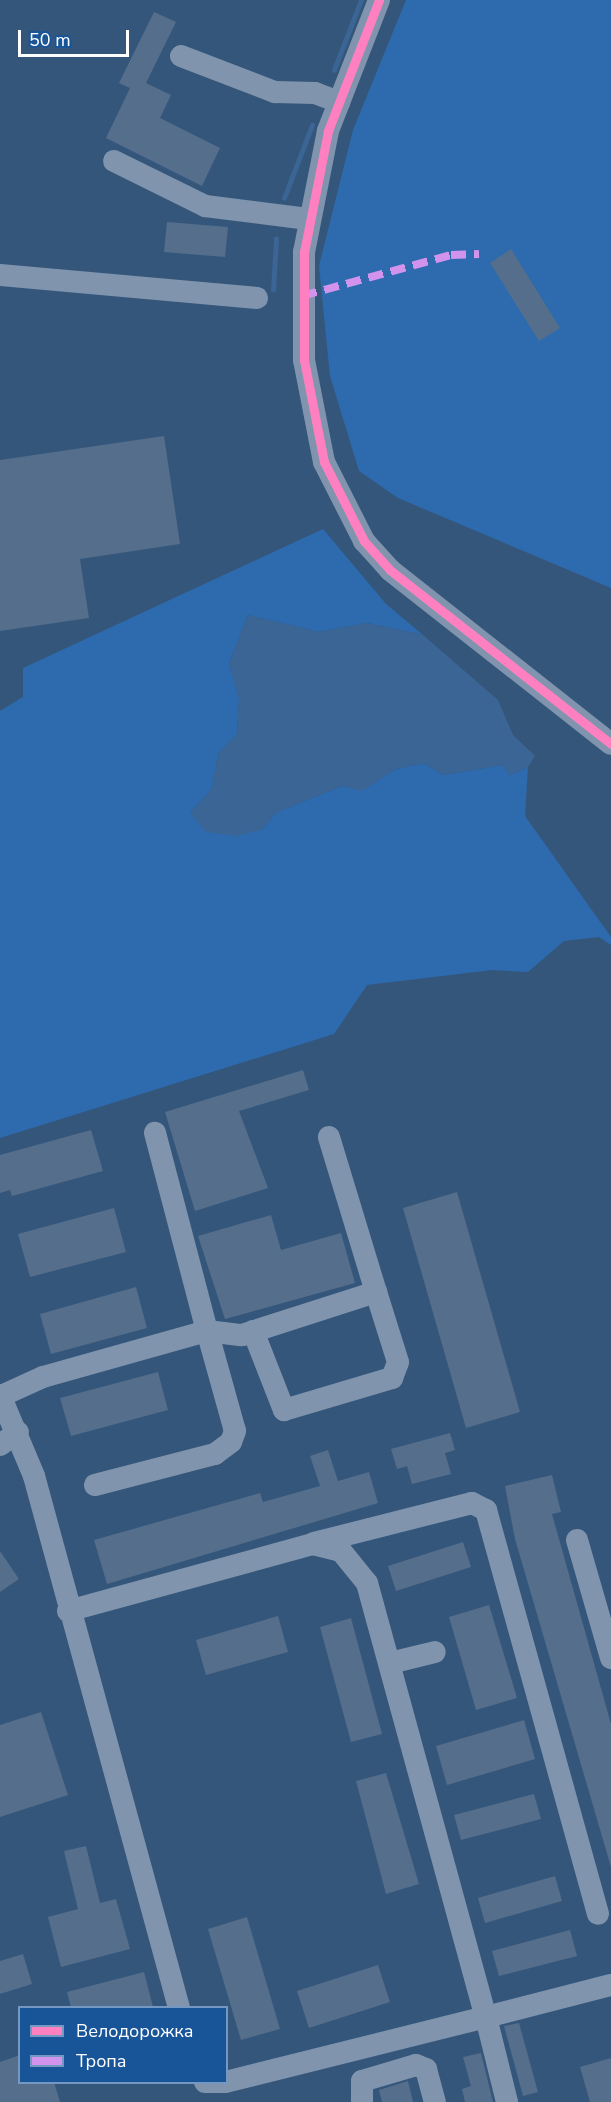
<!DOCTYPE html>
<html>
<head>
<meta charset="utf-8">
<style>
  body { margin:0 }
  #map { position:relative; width:611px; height:2102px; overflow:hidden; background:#35567b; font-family:"Nunito Sans",sans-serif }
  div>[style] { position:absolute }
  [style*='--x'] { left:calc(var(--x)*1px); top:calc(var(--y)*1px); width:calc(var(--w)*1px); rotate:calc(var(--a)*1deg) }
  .green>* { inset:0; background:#2d6bae }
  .water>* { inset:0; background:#3b6595 }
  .stream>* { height:4.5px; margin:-2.25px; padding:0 2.25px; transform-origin:2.25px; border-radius:2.25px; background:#3b6595 }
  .building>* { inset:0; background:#546e8c }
  .minor>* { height:22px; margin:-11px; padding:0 11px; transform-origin:11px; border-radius:11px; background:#8095ad }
  .quiet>* { height:8px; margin-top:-4px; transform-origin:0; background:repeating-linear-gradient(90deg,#d193ec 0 15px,transparent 0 23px) }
  .cycleway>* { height:9px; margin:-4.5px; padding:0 4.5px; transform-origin:4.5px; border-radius:4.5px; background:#ff80c0 }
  span { translate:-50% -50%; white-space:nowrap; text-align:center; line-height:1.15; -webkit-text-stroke:4.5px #185498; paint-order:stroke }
  .legend { position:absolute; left:18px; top:2006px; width:210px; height:78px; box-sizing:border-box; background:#185498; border:2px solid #7498c1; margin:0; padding:8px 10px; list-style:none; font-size:18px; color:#fff }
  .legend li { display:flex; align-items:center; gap:12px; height:30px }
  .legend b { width:30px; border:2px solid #7498c1 }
  .scale { position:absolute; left:18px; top:30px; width:111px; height:27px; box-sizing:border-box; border:3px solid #fff; border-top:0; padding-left:8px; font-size:18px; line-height:21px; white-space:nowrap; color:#fff; -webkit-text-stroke:4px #185498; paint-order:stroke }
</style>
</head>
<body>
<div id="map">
  <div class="green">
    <div style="clip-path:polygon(406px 0,611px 0,611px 588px,398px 498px,359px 471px,330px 376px,319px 266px,353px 130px)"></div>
    <div style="clip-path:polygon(323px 529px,386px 604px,423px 635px,367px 623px,319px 632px,248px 615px,229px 664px,239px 697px,237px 734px,218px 754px,212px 789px,190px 813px,261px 830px,277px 812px,342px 786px,362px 790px,396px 769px,424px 763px,443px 775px,503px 765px,510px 775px,528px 767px,525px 816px,611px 937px,611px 945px,599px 937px,564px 941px,528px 972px,492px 970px,367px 985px,334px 1034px,0 1138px,0 711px,23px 697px,23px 668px)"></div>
  </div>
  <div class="water">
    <div style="clip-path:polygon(248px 615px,319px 632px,367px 623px,423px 635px,498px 700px,513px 735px,535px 756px,528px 767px,510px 775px,503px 765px,443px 775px,424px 763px,396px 769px,362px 791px,342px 786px,277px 812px,261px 830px,236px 836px,206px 832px,190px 813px,212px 789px,218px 754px,237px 734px,239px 697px,229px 664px)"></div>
  </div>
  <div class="stream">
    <div style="--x:334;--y:70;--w:75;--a:-68.9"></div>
    <div style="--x:284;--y:198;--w:78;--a:-69"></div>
    <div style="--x:273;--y:290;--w:51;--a:-86.6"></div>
  </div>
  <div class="building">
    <div style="clip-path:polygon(154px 12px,176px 22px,146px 83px,171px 95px,160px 118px,220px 148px,202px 186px,106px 138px,130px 88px,119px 83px)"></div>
    <div style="clip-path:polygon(167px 222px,228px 227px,225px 257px,164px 252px)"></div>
    <div style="clip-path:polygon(511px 249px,560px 328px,539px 341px,490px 263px)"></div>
    <div style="clip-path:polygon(164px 436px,180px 544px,80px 559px,89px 618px,0 631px,0 460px)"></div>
    <div style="clip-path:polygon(303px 1070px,309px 1090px,239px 1111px,268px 1188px,195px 1211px,165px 1112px)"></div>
    <div style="clip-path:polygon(91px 1130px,103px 1171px,12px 1196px,10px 1190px,0 1193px,0 1155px)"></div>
    <div style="clip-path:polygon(457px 1192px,520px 1412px,466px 1428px,403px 1208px)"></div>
    <div style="clip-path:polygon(114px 1208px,126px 1252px,30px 1277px,18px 1234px)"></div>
    <div style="clip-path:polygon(271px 1215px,281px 1250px,341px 1233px,355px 1283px,225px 1319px,198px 1236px)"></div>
    <div style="clip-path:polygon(136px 1287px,147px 1328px,51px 1354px,40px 1314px)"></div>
    <div style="clip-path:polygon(158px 1372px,168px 1410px,71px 1436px,60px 1398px)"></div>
    <div style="clip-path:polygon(450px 1433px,455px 1450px,445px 1453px,451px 1474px,412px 1484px,407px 1466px,397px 1469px,391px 1449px)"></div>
    <div style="clip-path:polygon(328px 1450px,338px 1481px,369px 1472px,378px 1503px,107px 1584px,94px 1540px,260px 1493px,263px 1502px,320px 1486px,310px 1456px)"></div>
    <div style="clip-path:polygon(552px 1475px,561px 1512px,552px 1514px,611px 1724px,611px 1867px,515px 1539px,505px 1486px)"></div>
    <div style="clip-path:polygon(463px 1542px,471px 1567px,396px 1591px,388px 1566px)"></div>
    <div style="clip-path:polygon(0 1551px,19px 1579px,0 1592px)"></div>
    <div style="clip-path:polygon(489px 1605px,517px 1698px,476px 1710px,449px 1617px)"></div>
    <div style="clip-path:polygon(278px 1616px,288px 1652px,206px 1675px,196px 1640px)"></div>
    <div style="clip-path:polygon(351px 1618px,382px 1734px,351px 1742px,320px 1627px)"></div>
    <div style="clip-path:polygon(41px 1712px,68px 1795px,0 1817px,0 1725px)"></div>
    <div style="clip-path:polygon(524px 1720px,535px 1759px,447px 1785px,436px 1746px)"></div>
    <div style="clip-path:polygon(386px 1773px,419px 1884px,386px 1894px,356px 1781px)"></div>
    <div style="clip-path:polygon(534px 1794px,541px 1819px,461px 1840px,454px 1815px)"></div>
    <div style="clip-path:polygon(86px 1846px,100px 1903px,116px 1899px,130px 1949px,61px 1967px,48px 1917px,78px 1909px,64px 1851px)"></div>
    <div style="clip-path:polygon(555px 1876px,562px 1901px,485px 1923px,478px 1898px)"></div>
    <div style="clip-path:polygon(247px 1917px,280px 2029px,241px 2040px,208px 1929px)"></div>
    <div style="clip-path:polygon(570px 1930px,577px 1956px,499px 1976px,492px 1951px)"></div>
    <div style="clip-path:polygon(23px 1954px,32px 1984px,0 1994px,0 1961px)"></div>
    <div style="clip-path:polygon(378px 1965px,390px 2002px,309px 2028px,297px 1991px)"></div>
    <div style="clip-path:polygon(144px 1972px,153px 2007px,71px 2007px,67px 1992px)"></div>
    <div style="clip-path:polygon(519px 2023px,538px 2092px,523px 2096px,504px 2026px)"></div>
    <div style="clip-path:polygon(481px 2053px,493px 2102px,465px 2102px,462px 2089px,471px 2086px,463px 2057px)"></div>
    <div style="clip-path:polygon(20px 2055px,20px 2082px,54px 2082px,60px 2102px,0 2102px,0 2062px)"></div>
    <div style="clip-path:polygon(611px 2058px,611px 2102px,590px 2102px,580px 2067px)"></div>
    <div style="clip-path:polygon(408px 2081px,413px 2102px,382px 2102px,379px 2090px)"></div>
  </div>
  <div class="minor">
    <div style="--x:379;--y:0;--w:141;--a:111.3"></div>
    <div style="--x:328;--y:131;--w:123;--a:101.2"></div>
    <div style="--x:304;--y:252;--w:108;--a:90"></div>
    <div style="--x:304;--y:360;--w:104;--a:78.9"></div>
    <div style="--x:324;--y:462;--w:89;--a:63.1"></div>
    <div style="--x:364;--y:541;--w:39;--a:48"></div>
    <div style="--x:390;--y:570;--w:281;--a:38.2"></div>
    <div style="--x:181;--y:56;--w:101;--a:21"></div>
    <div style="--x:275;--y:92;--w:40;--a:1.4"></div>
    <div style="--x:315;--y:93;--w:26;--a:21"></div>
    <div style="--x:114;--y:161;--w:102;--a:26.3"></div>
    <div style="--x:205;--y:206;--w:104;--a:7.2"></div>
    <div style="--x:0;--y:275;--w:258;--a:5.1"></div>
    <div style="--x:207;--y:1331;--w:35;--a:7"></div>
    <div style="--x:242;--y:1335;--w:141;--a:-17.8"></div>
    <div style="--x:376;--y:1292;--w:162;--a:-106.9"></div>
    <div style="--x:253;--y:1331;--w:85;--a:68.6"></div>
    <div style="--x:284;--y:1410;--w:113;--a:-16.5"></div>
    <div style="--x:392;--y:1378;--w:17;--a:-69"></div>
    <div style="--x:398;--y:1362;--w:73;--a:-107.4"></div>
    <div style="--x:0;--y:1395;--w:88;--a:67.2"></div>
    <div style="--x:34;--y:1476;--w:551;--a:74.75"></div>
    <div style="--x:1;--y:1396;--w:46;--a:-24.3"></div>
    <div style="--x:43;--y:1377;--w:170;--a:-15.7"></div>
    <div style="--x:207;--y:1331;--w:205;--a:-104.7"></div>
    <div style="--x:0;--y:1445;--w:22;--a:-36"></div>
    <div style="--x:95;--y:1485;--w:124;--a:-14.5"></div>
    <div style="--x:215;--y:1454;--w:20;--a:-37"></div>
    <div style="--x:231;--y:1442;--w:12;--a:-70"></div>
    <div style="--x:235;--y:1431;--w:104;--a:-105.6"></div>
    <div style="--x:577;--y:1540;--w:123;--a:73.9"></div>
    <div style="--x:314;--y:1543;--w:163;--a:-14.2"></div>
    <div style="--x:472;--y:1503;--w:16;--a:27"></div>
    <div style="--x:486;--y:1510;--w:419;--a:74.5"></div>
    <div style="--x:68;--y:1611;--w:254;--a:-15.3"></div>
    <div style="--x:313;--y:1544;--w:29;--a:14"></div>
    <div style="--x:341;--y:1551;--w:41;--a:50.9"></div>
    <div style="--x:367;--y:1583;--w:450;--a:74.7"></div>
    <div style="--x:486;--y:2017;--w:268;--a:166"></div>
    <div style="--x:390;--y:1663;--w:46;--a:-13.7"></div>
    <div style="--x:205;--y:2082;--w:20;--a:0"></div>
    <div style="--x:362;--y:2102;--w:21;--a:-90"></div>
    <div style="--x:362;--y:2081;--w:56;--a:-16.5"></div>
    <div style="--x:416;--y:2065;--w:11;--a:22"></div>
    <div style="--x:426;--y:2069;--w:34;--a:75"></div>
    <div style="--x:507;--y:2102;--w:88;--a:-103.9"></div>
    <div style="--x:486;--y:2017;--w:129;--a:-14.4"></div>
  </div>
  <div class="quiet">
    <div style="--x:302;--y:296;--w:155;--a:-15.4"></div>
    <div style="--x:451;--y:255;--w:28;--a:-2"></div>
  </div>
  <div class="cycleway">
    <div style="--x:379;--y:0;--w:141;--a:111.3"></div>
    <div style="--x:328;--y:131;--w:123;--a:101.2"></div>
    <div style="--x:304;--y:252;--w:108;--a:90"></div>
    <div style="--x:304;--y:360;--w:104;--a:78.9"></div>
    <div style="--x:324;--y:462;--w:89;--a:63.1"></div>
    <div style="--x:364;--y:541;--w:39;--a:48"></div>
    <div style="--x:390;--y:570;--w:281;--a:38.2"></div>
  </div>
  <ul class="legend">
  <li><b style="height:8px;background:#ff80c0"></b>Велодорожка</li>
  <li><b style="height:8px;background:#d193ec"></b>Тропа</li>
  </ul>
  <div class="scale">50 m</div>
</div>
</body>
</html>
